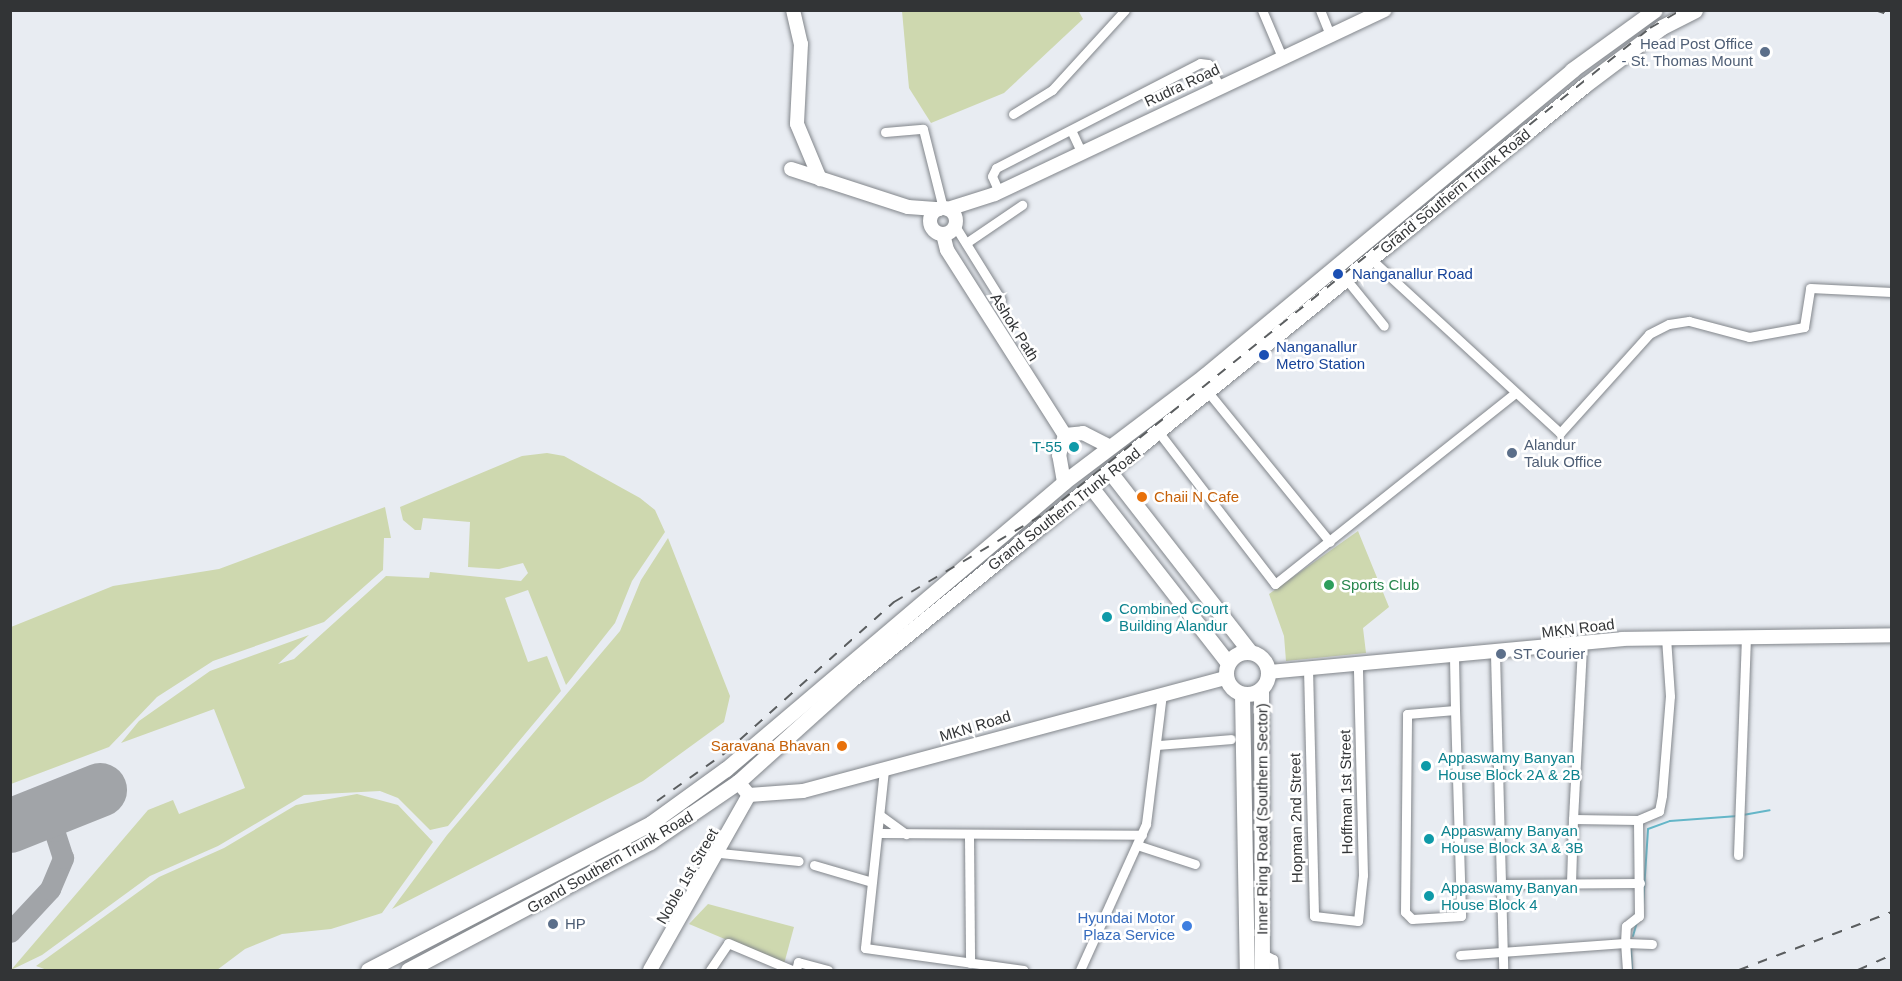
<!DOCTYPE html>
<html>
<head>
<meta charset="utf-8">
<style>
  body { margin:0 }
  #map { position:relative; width:1902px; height:981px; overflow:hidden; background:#e8ecf2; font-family:Helvetica,sans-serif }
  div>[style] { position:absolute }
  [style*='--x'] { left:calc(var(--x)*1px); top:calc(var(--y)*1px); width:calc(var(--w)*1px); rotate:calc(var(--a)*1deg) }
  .green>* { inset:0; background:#ced8af }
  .stream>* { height:2px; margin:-1px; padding:0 1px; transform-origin:1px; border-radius:1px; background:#64b6c8 }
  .taxiway>* { height:21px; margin:-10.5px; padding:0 10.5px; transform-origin:10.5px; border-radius:10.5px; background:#a1a4a8 }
  .runway>* { height:54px; margin:-27px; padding:0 27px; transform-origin:27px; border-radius:27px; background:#a1a4a8 }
  .roads { filter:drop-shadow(0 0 2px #82868b) drop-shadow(0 0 2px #82868b) }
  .street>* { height:9px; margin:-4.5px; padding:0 4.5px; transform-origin:4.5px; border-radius:4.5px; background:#fff }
  .secondary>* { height:14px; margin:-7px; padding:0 7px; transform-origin:7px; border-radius:7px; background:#fff }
  .secondary>.ring { margin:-7px; padding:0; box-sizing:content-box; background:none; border:14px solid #fff; border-radius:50% }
  .primary>* { height:15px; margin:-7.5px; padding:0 7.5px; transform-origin:7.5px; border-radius:7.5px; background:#fff }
  .primary>.ring { margin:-7.5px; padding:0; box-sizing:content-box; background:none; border:15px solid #fff; border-radius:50% }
  .rail>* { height:2px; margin-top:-1px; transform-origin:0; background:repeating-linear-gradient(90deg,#5a5d5f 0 10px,transparent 0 20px) }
  .dots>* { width:16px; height:16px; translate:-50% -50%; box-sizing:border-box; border:3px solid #fff; border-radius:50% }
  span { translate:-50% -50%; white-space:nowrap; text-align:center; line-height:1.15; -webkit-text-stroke:5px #fff; paint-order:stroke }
  .service-label { font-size:15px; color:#4e5e75 }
  .right { translate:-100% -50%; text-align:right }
  .left { translate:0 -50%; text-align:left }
  .street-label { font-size:15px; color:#323436 }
  .transit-label { font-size:15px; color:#164399 }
  .culture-label { font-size:15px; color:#0d838f }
  .food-label { font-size:15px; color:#c56008 }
  .leisure-label { font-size:15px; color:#27864d }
  .shop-label { font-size:15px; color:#366cbe }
  .frame { position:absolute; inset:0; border:12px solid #323436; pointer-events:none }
</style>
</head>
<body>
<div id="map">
  <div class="green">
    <div style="clip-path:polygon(1078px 10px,1083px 19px,1004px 93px,931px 123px,909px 88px,902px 11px)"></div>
    <div style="clip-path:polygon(547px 453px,564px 456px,640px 498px,655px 510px,665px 532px,632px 581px,615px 623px,566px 685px,528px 590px,505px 598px,528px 662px,547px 656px,561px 691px,448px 826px,430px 830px,398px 798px,380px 791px,304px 795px,218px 846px,150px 876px,42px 955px,11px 970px,148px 810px,173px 800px,179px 814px,245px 788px,214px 709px,121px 743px,139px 721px,210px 671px,309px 635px,278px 664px,294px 659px,386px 576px,429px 578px,430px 572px,521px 581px,528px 573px,523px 563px,499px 569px,468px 567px,470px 522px,423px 518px,421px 530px,415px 530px,403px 520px,400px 507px,522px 456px)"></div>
    <div style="clip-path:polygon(385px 507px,391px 538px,384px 538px,383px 570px,324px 622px,213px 661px,157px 697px,109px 747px,11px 784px,11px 627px,113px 586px,219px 569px)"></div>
    <div style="clip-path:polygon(1358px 531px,1389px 607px,1363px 628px,1366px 653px,1286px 661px,1284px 636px,1269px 594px)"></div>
    <div style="clip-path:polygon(668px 538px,730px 696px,724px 722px,643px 781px,392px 909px,447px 835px,620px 631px,641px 580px)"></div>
    <div style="clip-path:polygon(357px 794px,398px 805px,433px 842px,382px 913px,331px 929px,282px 934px,245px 949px,217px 970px,47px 970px,36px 966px,159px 877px,224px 848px,296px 805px)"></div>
    <div style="clip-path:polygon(708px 904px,794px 927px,784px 964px,689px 924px)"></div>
  </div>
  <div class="stream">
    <div style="--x:1743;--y:815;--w:27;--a:-10"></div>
    <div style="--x:1643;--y:905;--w:76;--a:-86.2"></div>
    <div style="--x:1648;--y:829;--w:23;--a:-20"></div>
    <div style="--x:1670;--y:821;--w:68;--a:-4.2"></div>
    <div style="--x:1633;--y:936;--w:15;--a:-74"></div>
    <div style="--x:1631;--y:949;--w:21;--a:87"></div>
  </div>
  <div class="taxiway">
    <div style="--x:10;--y:932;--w:59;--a:-47.1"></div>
    <div style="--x:50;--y:889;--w:34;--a:-67"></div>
    <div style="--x:63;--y:858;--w:28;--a:-108"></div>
    <div style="--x:54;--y:831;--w:30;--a:-159"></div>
  </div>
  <div class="runway">
    <div style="--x:10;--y:826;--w:97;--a:-21.8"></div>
  </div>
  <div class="roads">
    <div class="street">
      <div style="--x:1262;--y:10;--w:51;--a:66.9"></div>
      <div style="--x:1320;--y:10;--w:27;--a:68"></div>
      <div style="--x:1013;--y:114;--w:46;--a:-31.6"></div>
      <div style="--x:1052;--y:90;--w:108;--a:-47.6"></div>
      <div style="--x:1071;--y:130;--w:23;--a:65"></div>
      <div style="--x:885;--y:132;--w:38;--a:-5"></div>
      <div style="--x:923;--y:129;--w:81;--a:75.8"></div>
      <div style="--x:999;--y:192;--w:17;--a:-114"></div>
      <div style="--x:992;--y:176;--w:9;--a:-63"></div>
      <div style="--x:996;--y:168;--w:229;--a:-27.2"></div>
      <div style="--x:1200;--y:63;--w:8;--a:7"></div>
      <div style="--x:1208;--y:64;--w:25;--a:63"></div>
      <div style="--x:955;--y:226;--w:87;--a:58.1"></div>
      <div style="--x:966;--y:243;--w:68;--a:-34.2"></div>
      <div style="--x:1371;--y:259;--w:257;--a:42.6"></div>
      <div style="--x:1560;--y:433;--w:133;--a:-48"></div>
      <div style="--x:1649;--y:334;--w:22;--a:-27"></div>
      <div style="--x:1669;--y:324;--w:20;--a:-9"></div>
      <div style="--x:1689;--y:321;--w:62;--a:14.9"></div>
      <div style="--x:1749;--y:337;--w:56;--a:-10.3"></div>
      <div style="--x:1804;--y:327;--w:39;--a:-81"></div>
      <div style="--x:1810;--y:288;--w:82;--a:2.8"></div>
      <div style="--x:1346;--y:279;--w:60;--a:51"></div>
      <div style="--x:1208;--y:392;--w:193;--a:50.9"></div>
      <div style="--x:1160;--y:434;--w:189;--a:52.5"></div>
      <div style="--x:1275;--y:584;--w:305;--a:-38.5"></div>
      <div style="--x:1495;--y:654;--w:316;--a:88.5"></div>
      <div style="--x:1454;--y:657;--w:53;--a:88.9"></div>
      <div style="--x:1455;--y:710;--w:206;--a:88.3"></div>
      <div style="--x:1461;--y:916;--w:49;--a:176.5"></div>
      <div style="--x:1412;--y:919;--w:10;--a:-135"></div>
      <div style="--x:1405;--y:912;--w:198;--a:-89.4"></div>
      <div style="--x:1407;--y:714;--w:48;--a:-4.8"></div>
      <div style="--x:1308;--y:668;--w:248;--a:88.6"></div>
      <div style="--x:1314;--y:916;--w:44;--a:6.5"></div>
      <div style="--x:1358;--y:921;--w:46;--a:-83.8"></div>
      <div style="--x:1363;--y:875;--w:212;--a:-91.4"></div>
      <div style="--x:1158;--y:745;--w:73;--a:-4.7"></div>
      <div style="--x:884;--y:770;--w:179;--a:96.1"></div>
      <div style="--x:865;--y:948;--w:160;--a:7.9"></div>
      <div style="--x:881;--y:816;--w:31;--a:36"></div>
      <div style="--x:1638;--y:820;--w:23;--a:-23"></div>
      <div style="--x:1659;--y:811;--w:16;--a:-79"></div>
      <div style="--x:1662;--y:795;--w:99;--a:-85.4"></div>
      <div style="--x:1670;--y:696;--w:59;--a:-93.9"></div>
      <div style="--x:879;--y:833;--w:263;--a:0.4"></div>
      <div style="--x:969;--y:837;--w:126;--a:89.5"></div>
      <div style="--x:1137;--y:845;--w:61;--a:18.1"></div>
      <div style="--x:720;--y:853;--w:79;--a:5.8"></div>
      <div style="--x:1738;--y:855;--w:219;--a:-87.9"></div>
      <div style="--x:814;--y:865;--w:60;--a:16.3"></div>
      <div style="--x:1571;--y:883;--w:64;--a:-88.2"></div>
      <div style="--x:1502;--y:884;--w:138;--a:-0.4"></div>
      <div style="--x:1263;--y:954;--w:11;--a:27"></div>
      <div style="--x:1273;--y:959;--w:11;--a:85"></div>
      <div style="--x:1460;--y:955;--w:165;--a:-4.2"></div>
      <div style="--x:1625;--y:943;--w:17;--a:-87"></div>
      <div style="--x:1626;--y:926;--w:16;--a:-38"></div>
      <div style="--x:1639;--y:916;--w:96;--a:-90.6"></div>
      <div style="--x:1638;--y:820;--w:65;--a:-179.1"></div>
      <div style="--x:1573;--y:819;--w:174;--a:-87"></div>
      <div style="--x:710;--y:970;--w:32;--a:-56"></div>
      <div style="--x:728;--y:943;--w:69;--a:22.9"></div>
      <div style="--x:796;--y:970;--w:8;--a:-76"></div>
      <div style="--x:798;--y:962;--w:31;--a:15"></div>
      <div style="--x:1080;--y:970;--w:160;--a:-65.7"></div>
      <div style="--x:1146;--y:824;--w:132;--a:-83"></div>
      <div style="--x:1627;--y:970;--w:27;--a:-94"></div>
      <div style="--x:1625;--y:943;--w:27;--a:2"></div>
    </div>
    <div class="secondary">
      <div style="--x:793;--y:10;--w:35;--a:77"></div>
      <div style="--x:801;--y:44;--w:80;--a:92.9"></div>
      <div style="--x:797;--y:124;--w:60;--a:67.3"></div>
      <div style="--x:791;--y:169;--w:123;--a:18"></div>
      <div style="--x:908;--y:207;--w:31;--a:4"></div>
      <div class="ring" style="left:930px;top:208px;width:12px;height:12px"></div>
      <div style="--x:948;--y:209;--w:49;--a:-17.7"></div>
      <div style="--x:995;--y:194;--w:431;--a:-25.3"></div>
      <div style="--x:943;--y:234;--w:16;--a:76"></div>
      <div style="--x:947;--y:250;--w:219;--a:57.5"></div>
      <div style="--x:1064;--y:482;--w:27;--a:-100"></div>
      <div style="--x:1059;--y:455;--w:21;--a:-73"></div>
      <div style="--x:1065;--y:435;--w:18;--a:-6"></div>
      <div style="--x:1083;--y:433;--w:28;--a:27"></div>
      <div style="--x:1269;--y:672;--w:355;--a:-5.3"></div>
      <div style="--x:1622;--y:639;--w:270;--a:-0.8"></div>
      <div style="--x:738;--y:782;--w:17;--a:50"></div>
      <div style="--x:749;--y:795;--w:54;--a:-4.2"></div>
      <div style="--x:803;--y:791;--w:438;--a:-15"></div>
      <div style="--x:650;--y:970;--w:201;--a:-60.5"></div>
    </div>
    <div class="primary">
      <div style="--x:1110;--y:472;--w:228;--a:52.1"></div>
      <div style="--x:1091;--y:487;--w:223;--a:52.1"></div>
      <div class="ring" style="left:1226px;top:652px;width:27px;height:27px"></div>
      <div style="--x:1261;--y:689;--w:281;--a:89.8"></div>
      <div style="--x:1242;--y:694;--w:276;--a:89"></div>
      <div style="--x:368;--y:970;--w:319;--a:-27.4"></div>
      <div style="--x:651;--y:823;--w:92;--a:-35.8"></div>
      <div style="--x:726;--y:769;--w:443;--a:-40.3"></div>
      <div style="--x:1064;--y:482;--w:176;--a:-37.1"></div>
      <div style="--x:1204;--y:376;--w:479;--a:-39.7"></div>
      <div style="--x:1572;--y:70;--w:102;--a:-35.9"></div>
      <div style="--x:408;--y:970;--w:274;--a:-27.9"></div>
      <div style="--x:650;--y:842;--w:107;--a:-34.3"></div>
      <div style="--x:738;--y:782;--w:152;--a:-42.1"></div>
      <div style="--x:851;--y:680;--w:945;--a:-39.03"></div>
      <div style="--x:1585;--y:85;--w:96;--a:-37"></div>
      <div style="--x:1662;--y:27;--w:37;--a:-27"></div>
    </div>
  </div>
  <div class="rail">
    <div style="--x:1875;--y:10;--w:18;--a:19"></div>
    <div style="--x:657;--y:801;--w:83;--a:-35.2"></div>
    <div style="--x:725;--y:753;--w:227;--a:-41.8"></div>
    <div style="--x:894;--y:602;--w:176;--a:-30.4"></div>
    <div style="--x:1046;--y:513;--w:775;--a:-38.76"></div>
    <div style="--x:1650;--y:28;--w:36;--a:-30"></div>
    <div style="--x:1739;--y:970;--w:164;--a:-20.8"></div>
    <div style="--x:1858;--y:970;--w:37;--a:-24"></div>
  </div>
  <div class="dots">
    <div style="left:1765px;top:52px;background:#5c6f8a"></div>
    <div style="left:1338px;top:274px;background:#1a4fb4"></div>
    <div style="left:1264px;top:355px;background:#1a4fb4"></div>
    <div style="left:1074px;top:447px;background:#0f9aa8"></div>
    <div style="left:1512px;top:453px;background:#5c6f8a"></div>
    <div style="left:1142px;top:497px;background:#e8710a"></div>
    <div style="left:1329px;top:585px;background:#2e9e5b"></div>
    <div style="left:1107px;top:617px;background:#0f9aa8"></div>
    <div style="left:1501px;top:654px;background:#5c6f8a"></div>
    <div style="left:842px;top:746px;background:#e8710a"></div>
    <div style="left:1426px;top:766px;background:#0f9aa8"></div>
    <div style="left:1429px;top:839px;background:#0f9aa8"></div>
    <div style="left:1429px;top:896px;background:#0f9aa8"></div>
    <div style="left:553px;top:924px;background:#5c6f8a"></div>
    <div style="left:1187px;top:926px;background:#3f7fe0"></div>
  </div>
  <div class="service-label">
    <span class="right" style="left:1753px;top:52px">Head Post Office<br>- St. Thomas Mount</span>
    <span class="left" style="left:1524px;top:453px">Alandur<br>Taluk Office</span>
    <span class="left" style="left:1513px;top:654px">ST Courier</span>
    <span class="left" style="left:565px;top:924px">HP</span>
  </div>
  <div class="street-label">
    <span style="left:1182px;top:85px;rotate:-25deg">Rudra Road</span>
    <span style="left:1455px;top:191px;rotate:-39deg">Grand Southern Trunk Road</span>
    <span style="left:1015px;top:327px;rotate:58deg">Ashok Path</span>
    <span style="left:1064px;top:509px;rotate:-38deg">Grand Southern Trunk Road</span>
    <span style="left:1578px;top:628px;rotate:-7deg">MKN Road</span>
    <span style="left:975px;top:726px;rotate:-17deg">MKN Road</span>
    <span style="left:1346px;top:792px;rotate:-91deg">Hoffman 1st Street</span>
    <span style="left:1296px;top:818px;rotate:-91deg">Hopman 2nd Street</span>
    <span style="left:1262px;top:819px;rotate:-90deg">Inner Ring Road (Southern Sector)</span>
    <span style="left:610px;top:862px;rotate:-30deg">Grand Southern Trunk Road</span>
    <span style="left:687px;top:876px;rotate:-60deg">Noble 1st Street</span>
  </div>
  <div class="transit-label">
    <span class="left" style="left:1352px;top:274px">Nanganallur Road</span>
    <span class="left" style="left:1276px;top:355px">Nanganallur<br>Metro Station</span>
  </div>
  <div class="culture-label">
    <span class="right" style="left:1062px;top:447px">T-55</span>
    <span class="left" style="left:1119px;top:617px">Combined Court<br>Building Alandur</span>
    <span class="left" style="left:1438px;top:766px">Appaswamy Banyan<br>House Block 2A &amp; 2B</span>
    <span class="left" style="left:1441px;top:839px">Appaswamy Banyan<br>House Block 3A &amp; 3B</span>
    <span class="left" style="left:1441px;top:896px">Appaswamy Banyan<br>House Block 4</span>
  </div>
  <div class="food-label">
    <span class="left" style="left:1154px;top:497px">Chaii N Cafe</span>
    <span class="right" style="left:830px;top:746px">Saravana Bhavan</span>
  </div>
  <div class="leisure-label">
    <span class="left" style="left:1341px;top:585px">Sports Club</span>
  </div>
  <div class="shop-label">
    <span class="right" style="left:1175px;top:926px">Hyundai Motor<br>Plaza Service</span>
  </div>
  <div class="frame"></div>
</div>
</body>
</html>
